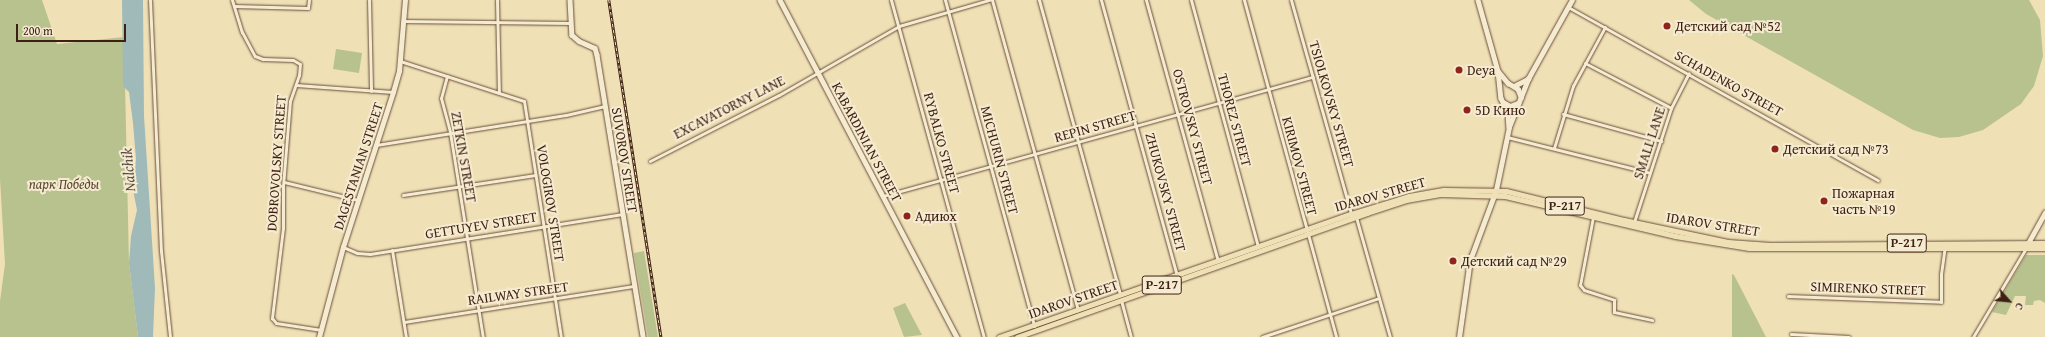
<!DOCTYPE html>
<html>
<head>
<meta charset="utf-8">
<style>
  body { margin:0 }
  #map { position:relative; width:2045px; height:337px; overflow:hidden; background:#f0e0b6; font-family:"Gentium Book Plus",serif }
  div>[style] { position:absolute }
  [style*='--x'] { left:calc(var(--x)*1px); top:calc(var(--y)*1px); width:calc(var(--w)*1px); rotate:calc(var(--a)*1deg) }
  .green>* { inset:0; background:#b8c28f }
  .water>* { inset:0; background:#9fbab9 }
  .roads { filter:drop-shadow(0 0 1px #6a4f3c) drop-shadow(0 0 1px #6a4f3c) }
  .street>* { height:3px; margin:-1.5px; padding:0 1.5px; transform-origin:1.5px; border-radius:1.5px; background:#f5ebd0 }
  .secondary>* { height:4.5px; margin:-2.25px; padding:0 2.25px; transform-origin:2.25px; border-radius:2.25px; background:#f5ebd0 }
  .primary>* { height:5px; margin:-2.5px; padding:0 2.5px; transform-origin:2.5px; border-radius:2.5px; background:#f0e0b6 }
  .rail>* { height:2.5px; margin-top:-1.25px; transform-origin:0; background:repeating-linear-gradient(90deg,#f5ebd0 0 3px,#3e1f13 0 6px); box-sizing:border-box; border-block:1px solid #3e1f13 }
  .dots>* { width:11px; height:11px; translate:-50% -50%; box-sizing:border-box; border:2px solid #f5ebd0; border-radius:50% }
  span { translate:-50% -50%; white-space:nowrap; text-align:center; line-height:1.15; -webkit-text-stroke:4px #f5ebd0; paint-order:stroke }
  .shield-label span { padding:1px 3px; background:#f5ebd0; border:1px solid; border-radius:3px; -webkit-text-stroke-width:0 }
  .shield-label { font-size:13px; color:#3e1f13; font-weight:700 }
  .poi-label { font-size:14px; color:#3e1f13 }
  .left { translate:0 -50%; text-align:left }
  .street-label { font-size:14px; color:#3e1f13 }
  .park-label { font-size:14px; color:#5c4832; font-style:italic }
  .water-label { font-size:15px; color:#5b4e45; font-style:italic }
  .north { position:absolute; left:1989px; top:281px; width:40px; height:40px; -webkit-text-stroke:3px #f5ebd0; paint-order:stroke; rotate:117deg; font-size:11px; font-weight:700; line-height:16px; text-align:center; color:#3e1f13 }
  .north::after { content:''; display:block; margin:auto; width:14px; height:18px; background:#3e1f13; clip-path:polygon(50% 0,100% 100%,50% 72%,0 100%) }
  .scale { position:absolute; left:16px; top:24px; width:110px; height:18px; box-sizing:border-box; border:2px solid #3e1f13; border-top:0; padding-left:5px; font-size:12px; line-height:14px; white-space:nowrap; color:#3e1f13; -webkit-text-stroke:3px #f5ebd0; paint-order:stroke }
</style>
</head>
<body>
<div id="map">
  <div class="green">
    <div style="clip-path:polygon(0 0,42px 0,57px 44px,124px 37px,129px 263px,138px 337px,0 337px,0 301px,5px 264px,0 179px)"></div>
    <div style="clip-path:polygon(1689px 0,2029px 0,2040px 20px,2043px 56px,2034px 86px,2021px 104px,1983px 130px,1959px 137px,1940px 138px,1913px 130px,1706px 14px)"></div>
    <div style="clip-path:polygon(336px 49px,362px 53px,359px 73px,333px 69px)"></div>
    <div style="clip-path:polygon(644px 251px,658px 337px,648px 337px,634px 253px)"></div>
    <div style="clip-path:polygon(2026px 255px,2045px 255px,2045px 303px,2040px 300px,2034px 301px,2033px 305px,2025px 305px,2026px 296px,2015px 296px,2006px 315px,1992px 312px)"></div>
    <div style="clip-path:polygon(1732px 274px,1734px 275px,1766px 337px,1732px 337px)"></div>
    <div style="clip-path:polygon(905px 303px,922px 335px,904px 337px,893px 308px)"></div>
  </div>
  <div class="water">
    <div style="clip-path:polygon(122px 0,143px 0,144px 116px,155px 288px,153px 337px,138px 337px,129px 263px,131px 236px,137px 210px,133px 190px,136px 159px,133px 123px,129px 92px,123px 86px)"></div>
  </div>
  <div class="roads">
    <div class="street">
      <div style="--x:150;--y:0;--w:251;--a:87.5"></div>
      <div style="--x:161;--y:251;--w:86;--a:84"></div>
      <div style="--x:232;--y:0;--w:34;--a:73"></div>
      <div style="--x:242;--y:32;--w:27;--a:62"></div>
      <div style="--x:255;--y:56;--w:9;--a:21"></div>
      <div style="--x:263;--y:59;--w:30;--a:2"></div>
      <div style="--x:293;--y:60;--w:8;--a:30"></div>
      <div style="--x:300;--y:64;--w:11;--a:95"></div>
      <div style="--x:299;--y:75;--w:28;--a:109"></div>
      <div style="--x:290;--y:101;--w:86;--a:94.7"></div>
      <div style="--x:283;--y:187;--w:41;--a:90"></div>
      <div style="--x:283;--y:228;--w:91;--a:97"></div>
      <div style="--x:272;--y:318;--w:6;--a:51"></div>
      <div style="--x:276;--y:323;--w:46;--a:8.8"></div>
      <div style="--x:369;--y:0;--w:91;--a:88.7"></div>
      <div style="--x:497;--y:0;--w:93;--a:88.8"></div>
      <div style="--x:891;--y:0;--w:350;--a:74.6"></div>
      <div style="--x:945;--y:0;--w:338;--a:74.7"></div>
      <div style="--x:992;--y:0;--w:322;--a:74.5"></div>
      <div style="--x:1039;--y:0;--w:306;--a:74.6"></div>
      <div style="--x:1101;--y:0;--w:285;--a:74.6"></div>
      <div style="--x:1146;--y:0;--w:271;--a:74.6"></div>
      <div style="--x:1191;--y:0;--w:256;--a:74.8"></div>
      <div style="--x:1244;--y:0;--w:349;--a:74.7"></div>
      <div style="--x:1291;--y:0;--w:222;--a:74.3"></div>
      <div style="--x:234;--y:6;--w:74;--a:1.5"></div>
      <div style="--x:308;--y:8;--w:8;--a:-83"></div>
      <div style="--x:1568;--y:7;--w:355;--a:29.2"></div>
      <div style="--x:403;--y:21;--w:167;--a:0.7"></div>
      <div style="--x:400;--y:61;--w:130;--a:17.9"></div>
      <div style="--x:524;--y:101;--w:239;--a:81.1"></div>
      <div style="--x:1585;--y:63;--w:97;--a:27.6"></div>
      <div style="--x:447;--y:76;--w:23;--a:105"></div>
      <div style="--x:441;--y:98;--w:35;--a:75"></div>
      <div style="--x:450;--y:132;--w:208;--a:80.9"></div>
      <div style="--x:296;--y:85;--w:97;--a:4.1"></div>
      <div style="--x:1563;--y:114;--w:102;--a:15.4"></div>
      <div style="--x:1507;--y:137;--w:147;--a:14.1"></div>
      <div style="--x:376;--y:145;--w:192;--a:-9"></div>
      <div style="--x:566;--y:115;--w:40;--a:-13"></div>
      <div style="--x:1554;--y:148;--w:65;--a:-73"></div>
      <div style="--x:1573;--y:86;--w:67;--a:-61.5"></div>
      <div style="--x:650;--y:161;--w:145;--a:-27.1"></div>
      <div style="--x:779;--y:95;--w:138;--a:-29.9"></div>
      <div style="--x:899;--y:26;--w:94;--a:-16.1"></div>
      <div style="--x:284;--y:182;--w:76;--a:13.7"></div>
      <div style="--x:403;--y:195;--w:134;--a:-8.6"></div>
      <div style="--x:883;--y:196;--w:446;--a:-15.5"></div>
      <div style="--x:1356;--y:217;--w:125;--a:74.2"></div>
      <div style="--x:1593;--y:217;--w:69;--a:100.8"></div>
      <div style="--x:1580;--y:285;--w:6;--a:51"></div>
      <div style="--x:1584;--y:290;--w:32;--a:18"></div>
      <div style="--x:1614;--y:300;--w:12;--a:90"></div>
      <div style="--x:1614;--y:312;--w:39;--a:12"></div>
      <div style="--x:1634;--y:222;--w:120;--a:-72"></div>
      <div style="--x:1671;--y:108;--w:39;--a:-63"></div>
      <div style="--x:343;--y:247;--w:15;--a:23"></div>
      <div style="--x:357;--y:253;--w:13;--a:4"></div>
      <div style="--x:370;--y:254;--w:256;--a:-9"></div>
      <div style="--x:392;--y:250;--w:88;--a:80.9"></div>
      <div style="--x:1788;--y:296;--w:153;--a:2.2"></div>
      <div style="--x:1941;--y:302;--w:28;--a:-90"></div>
      <div style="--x:1941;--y:274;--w:27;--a:-82"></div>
      <div style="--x:1121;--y:300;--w:38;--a:75"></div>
      <div style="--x:404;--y:322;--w:234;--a:-8.9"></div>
      <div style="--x:1791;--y:334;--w:58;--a:3"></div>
      <div style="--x:1262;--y:337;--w:123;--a:-18.4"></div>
      <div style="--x:1973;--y:337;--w:104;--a:-59.2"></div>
    </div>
    <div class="secondary">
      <div style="--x:570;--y:0;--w:35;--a:87"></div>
      <div style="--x:572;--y:35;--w:9;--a:41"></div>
      <div style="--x:579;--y:41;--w:17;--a:24"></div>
      <div style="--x:595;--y:48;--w:7;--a:74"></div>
      <div style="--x:597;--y:55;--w:286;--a:80.7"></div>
      <div style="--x:780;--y:0;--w:381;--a:62.3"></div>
      <div style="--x:1478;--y:0;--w:74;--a:74.3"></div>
      <div style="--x:1498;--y:71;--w:27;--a:84"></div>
      <div style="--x:1501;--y:98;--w:17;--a:66"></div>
      <div style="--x:1508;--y:114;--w:13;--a:86"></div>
      <div style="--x:1498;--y:71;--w:16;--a:50"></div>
      <div style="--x:1508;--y:83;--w:12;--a:31"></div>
      <div style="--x:1518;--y:89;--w:9;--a:69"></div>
      <div style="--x:1514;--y:86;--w:16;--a:-27"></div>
      <div style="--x:1503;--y:102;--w:8;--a:30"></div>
      <div style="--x:1510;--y:106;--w:9;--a:-21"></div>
      <div style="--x:2027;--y:245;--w:37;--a:-61"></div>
      <div style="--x:319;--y:337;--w:93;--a:-75.1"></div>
      <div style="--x:343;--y:247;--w:163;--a:-72.1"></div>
      <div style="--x:393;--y:92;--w:22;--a:-74"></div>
      <div style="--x:399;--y:71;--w:71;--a:-85.2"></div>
      <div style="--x:1459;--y:337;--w:78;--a:-81.9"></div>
      <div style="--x:1470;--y:260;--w:75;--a:-69.6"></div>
      <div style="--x:1496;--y:190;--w:64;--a:-78.3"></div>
      <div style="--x:1509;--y:127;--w:52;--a:-68.4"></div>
      <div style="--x:1528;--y:79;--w:90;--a:-60.9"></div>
    </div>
    <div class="primary">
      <div style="--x:999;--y:337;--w:373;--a:-19.3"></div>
      <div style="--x:1351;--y:214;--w:61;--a:-17.2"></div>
      <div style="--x:1409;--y:196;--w:36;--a:-10"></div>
      <div style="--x:1444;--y:190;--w:62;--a:0.9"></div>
      <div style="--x:1506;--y:191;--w:122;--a:13.8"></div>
      <div style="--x:1624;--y:220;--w:106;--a:11.9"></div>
      <div style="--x:1728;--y:242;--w:42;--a:4.1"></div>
      <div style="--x:1770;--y:245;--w:275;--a:-0.4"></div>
      <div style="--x:1017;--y:337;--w:371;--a:-19.5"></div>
      <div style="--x:1367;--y:213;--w:41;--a:-18.4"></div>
      <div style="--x:1406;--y:200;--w:36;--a:-10"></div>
      <div style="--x:1441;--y:194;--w:64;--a:1.8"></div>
      <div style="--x:1505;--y:196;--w:175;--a:13.2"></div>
      <div style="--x:1675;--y:236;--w:75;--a:9.2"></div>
      <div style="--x:1749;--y:248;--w:296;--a:0"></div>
    </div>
  </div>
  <div class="rail">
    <div style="--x:609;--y:0;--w:341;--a:81.2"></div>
  </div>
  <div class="dots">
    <div style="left:1667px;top:26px;background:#8f2418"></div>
    <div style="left:1459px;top:70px;background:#8f2418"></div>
    <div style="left:1467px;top:110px;background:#8f2418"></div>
    <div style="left:1775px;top:149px;background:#8f2418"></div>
    <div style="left:1824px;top:201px;background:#8f2418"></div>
    <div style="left:907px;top:216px;background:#8f2418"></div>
    <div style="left:1453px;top:261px;background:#8f2418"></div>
  </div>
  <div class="shield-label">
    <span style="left:1565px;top:206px">Р-217</span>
    <span style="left:1907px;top:243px">Р-217</span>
    <span style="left:1162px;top:285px">Р-217</span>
  </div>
  <div class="poi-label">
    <span class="left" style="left:1675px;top:26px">Детский сад №52</span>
    <span class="left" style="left:1467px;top:70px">Deya</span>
    <span class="left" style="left:1475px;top:110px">5D Кино</span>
    <span class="left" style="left:1783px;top:149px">Детский сад №73</span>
    <span class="left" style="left:1832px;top:201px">Пожарная<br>часть №19</span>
    <span class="left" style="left:915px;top:216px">Адиюх</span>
    <span class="left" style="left:1461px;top:261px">Детский сад №29</span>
  </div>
  <div class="street-label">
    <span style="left:1729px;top:83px;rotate:29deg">SCHADENKO STREET</span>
    <span style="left:1332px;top:104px;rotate:74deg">TSIOLKOVSKY STREET</span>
    <span style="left:729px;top:107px;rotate:-27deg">EXCAVATORNY LANE</span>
    <span style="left:1235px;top:120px;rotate:75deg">THOREZ STREET</span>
    <span style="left:1095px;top:126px;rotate:-16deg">REPIN STREET</span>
    <span style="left:1193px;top:127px;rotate:75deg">OSTROVSKY STREET</span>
    <span style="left:867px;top:142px;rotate:62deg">KABARDINIAN STREET</span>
    <span style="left:942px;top:143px;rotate:75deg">RYBALKO STREET</span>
    <span style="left:1649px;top:143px;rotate:-72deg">SMALL LANE</span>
    <span style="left:464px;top:157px;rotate:80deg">ZETKIN STREET</span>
    <span style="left:625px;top:160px;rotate:81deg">SUVOROV STREET</span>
    <span style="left:1000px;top:160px;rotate:75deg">MICHURIN STREET</span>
    <span style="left:276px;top:163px;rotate:-86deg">DOBROVOLSKY STREET</span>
    <span style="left:358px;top:166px;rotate:-72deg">DAGESTANIAN STREET</span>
    <span style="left:1300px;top:166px;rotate:75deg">KIRIMOV STREET</span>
    <span style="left:1166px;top:192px;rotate:75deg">ZHUKOVSKY STREET</span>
    <span style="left:1380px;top:194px;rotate:-16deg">IDAROV STREET</span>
    <span style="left:551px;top:203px;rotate:81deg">VOLOGIROV STREET</span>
    <span style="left:1713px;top:224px;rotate:9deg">IDAROV STREET</span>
    <span style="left:481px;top:225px;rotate:-9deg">GETTUYEV STREET</span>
    <span style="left:1868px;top:288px;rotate:2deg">SIMIRENKO STREET</span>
    <span style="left:518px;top:293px;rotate:-8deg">RAILWAY STREET</span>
    <span style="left:1073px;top:299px;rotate:-19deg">IDAROV STREET</span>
  </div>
  <div class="park-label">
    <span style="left:64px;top:184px">парк Победы</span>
  </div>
  <div class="water-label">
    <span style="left:128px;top:170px;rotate:-95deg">Nalchik</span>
  </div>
  <div class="north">С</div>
  <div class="scale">200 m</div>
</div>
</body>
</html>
